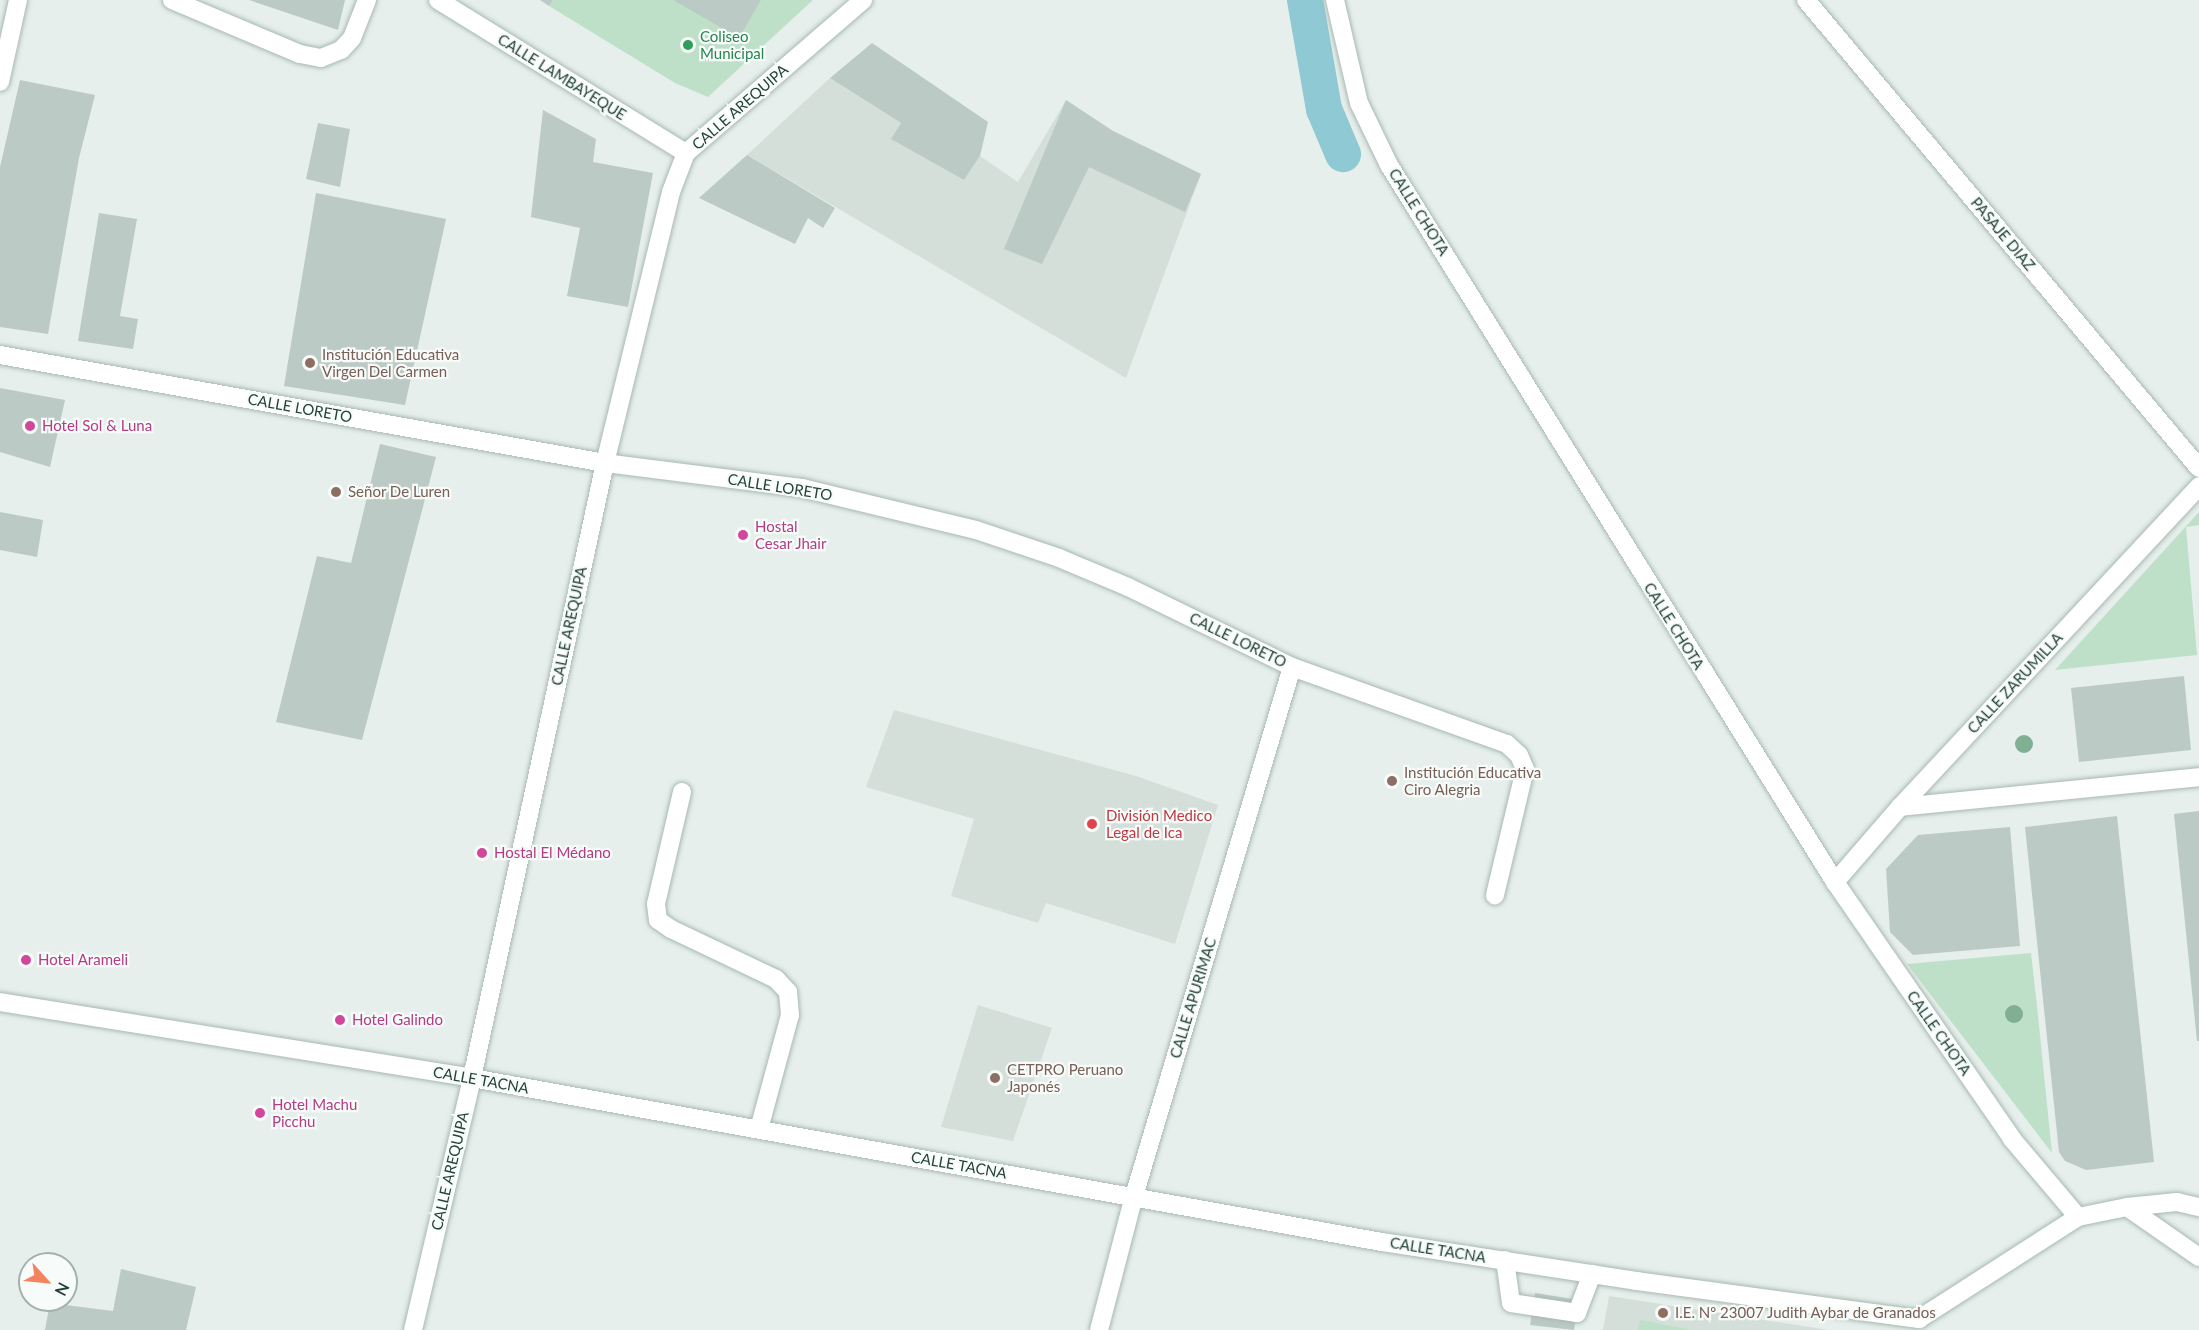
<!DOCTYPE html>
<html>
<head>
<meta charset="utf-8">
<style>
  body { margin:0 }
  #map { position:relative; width:2199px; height:1330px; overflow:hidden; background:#e6efeb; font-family:Lato,sans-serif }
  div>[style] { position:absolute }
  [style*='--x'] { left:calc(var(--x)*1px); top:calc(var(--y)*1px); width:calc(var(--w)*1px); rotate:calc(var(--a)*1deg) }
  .built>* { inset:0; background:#d4dfda }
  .green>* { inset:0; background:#bfe0c8 }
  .canal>* { height:36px; margin:-18px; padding:0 18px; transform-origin:18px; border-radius:18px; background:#8ec9d4 }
  .building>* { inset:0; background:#bbcac4 }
  .roads { filter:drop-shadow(0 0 2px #a8b8b2) drop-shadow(0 0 2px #a8b8b2) }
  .service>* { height:18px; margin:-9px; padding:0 9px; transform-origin:9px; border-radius:9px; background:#fff }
  .minor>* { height:18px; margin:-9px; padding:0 9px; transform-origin:9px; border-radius:9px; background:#fff }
  .trees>* { width:18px; height:18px; margin:-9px; border-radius:50%; background:#80af93 }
  .dots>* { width:16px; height:16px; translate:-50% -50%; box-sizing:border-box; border:3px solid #f7fbf9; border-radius:50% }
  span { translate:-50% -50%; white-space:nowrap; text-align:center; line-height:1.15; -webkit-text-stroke:4.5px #f7fbf9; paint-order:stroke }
  .leisure-label { font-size:15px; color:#27864d }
  .left { translate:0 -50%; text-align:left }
  .street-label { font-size:15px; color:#24423a }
  .education-label { font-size:15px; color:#785e54 }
  .hotel-label { font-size:15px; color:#b23c85 }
  .health-label { font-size:15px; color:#be3a42 }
  .north { position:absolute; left:18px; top:1252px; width:60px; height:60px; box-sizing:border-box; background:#f7fbf9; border:2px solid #a3b1ad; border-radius:50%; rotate:117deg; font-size:16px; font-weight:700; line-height:24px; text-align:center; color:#24423a }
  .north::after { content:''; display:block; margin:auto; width:21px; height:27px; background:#f4845f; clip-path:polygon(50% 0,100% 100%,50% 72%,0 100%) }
</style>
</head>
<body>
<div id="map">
  <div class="built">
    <div style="clip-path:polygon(830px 78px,901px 123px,892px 139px,964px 180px,980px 156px,1018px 182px,1066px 100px,1113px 131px,1201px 174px,1126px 378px,747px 155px)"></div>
    <div style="clip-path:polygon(894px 710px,1136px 776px,1218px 805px,1175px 944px,1046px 903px,1038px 923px,951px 896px,974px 819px,866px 787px)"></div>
    <div style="clip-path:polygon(978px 1005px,1052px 1028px,1013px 1141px,941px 1127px)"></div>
    <div style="clip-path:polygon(1609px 1296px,1829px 1330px,1603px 1330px)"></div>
  </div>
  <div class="green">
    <div style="clip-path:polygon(553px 0,813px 0,708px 97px,675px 83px,549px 6px)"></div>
    <div style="clip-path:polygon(2199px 512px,2199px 525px,2186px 527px,2197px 655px,2055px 670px)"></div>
    <div style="clip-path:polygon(2031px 953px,2037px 1006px,2052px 1153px,1907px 964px)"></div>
    <div style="clip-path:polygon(1640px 1320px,1693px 1330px,1638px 1330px)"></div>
  </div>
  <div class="canal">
    <div style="--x:1305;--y:0;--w:111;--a:80.1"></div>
    <div style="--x:1324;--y:109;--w:49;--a:67.1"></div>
  </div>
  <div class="building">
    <div style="clip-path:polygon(249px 0,345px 0,338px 30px)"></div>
    <div style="clip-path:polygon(540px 0,553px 0,549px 6px)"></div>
    <div style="clip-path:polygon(673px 0,761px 0,739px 38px)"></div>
    <div style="clip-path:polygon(872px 43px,988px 122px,980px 156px,964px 180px,891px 139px,901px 123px,830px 78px)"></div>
    <div style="clip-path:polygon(20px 80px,95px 95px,79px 158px,48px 334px,0 327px,0 167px)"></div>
    <div style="clip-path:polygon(1066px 100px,1113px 131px,1201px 174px,1185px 212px,1089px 167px,1042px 264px,1004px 249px)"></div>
    <div style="clip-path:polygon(543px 110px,596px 139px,593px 162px,653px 173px,628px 307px,567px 296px,580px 228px,531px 217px)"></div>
    <div style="clip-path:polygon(318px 123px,350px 129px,340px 187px,306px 179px)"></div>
    <div style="clip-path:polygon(747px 155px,835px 208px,823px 228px,808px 218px,795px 244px,699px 198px)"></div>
    <div style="clip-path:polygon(316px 193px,446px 219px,405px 405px,284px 386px)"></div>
    <div style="clip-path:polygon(99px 213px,137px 219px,120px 316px,138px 319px,133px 349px,78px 341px)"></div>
    <div style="clip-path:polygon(0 388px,65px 400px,50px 467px,0 452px)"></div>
    <div style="clip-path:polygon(380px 444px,436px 457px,362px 740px,276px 722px,317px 556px,351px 563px)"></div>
    <div style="clip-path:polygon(0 512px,43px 520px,37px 557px,0 550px)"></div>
    <div style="clip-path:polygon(2184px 676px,2191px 750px,2079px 762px,2071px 688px)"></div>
    <div style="clip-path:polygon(2199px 811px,2199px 1041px,2197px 1041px,2174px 814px)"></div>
    <div style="clip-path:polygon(2117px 816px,2154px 1162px,2086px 1170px,2065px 1161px,2059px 1152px,2025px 827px)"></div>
    <div style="clip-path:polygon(2010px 827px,2020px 946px,1913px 955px,1890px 932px,1886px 869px,1918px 835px)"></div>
    <div style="clip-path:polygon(121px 1269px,196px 1287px,186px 1330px,45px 1330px,50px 1303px,113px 1311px)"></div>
    <div style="clip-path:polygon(1535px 1293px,1579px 1300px,1574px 1330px,1530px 1325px)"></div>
  </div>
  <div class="roads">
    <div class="service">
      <div style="--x:172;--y:0;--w:139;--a:22.9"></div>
      <div style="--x:300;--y:54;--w:21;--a:11"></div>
      <div style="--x:321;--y:58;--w:22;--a:-22"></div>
      <div style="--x:341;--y:50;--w:16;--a:-47"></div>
      <div style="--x:352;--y:38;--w:41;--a:-68.5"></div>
      <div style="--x:682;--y:792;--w:115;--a:103.1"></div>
      <div style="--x:656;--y:904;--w:16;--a:83"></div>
      <div style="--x:658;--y:920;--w:16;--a:35"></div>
      <div style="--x:671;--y:929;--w:116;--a:25.5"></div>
      <div style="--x:776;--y:979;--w:18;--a:47"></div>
      <div style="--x:788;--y:992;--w:23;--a:85"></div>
      <div style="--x:790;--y:1015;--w:118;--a:105.2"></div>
      <div style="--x:1505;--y:1260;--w:43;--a:82.1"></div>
      <div style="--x:1511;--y:1303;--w:67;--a:8.6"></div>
      <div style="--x:1577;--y:1313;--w:42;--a:-69"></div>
    </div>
    <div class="minor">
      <div style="--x:438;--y:0;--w:291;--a:31.7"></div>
      <div style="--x:1335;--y:0;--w:106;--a:76.9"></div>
      <div style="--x:1359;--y:103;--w:69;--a:64.2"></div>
      <div style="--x:1389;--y:165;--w:844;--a:58.12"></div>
      <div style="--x:1835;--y:882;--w:312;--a:55.4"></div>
      <div style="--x:2012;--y:1139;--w:102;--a:49.8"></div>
      <div style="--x:1806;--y:0;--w:611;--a:49.98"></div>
      <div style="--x:0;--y:82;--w:84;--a:-77.6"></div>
      <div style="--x:0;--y:355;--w:615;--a:10.12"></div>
      <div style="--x:605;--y:463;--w:199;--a:7.2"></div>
      <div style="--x:802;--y:488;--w:179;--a:13.6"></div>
      <div style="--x:976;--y:530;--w:88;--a:18.6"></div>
      <div style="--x:1059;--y:558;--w:75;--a:22.8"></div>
      <div style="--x:1128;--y:587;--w:182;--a:26"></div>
      <div style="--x:1292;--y:667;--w:228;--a:19.7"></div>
      <div style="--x:1507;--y:744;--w:16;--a:43"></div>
      <div style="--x:1519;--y:755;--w:15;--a:67"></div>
      <div style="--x:1525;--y:769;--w:130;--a:103.4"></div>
      <div style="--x:1900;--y:807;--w:301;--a:-5.7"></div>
      <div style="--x:1835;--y:882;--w:99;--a:-49.1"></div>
      <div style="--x:1900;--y:807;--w:439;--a:-47"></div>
      <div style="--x:0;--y:1002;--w:478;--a:9.1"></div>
      <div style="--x:472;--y:1078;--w:925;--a:10.22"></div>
      <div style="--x:1382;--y:1242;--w:258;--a:8.7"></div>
      <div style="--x:1637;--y:1281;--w:285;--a:7.7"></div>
      <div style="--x:2127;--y:1207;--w:88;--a:34.8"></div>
      <div style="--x:1919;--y:1319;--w:189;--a:-32.7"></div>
      <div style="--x:2078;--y:1217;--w:50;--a:-11.5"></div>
      <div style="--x:2127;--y:1207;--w:50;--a:-5.7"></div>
      <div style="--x:2177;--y:1202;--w:23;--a:13"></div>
      <div style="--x:413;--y:1330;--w:259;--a:-76.8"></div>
      <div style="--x:472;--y:1078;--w:629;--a:-77.8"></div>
      <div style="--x:605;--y:463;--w:279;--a:-76.3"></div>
      <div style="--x:671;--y:192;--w:42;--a:-69"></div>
      <div style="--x:686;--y:153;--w:234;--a:-40.8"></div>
      <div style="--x:1099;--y:1330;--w:138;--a:-75.4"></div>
      <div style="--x:1134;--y:1196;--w:552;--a:-73.37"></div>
    </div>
  </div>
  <div class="trees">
    <div style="left:2024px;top:744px"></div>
    <div style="left:2014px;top:1014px"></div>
  </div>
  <div class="dots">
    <div style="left:688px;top:45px;background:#2e9e5b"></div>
    <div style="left:310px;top:363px;background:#8d6e63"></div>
    <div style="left:30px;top:426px;background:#d1479c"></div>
    <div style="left:336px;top:492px;background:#8d6e63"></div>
    <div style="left:743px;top:535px;background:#d1479c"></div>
    <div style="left:1392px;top:781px;background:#8d6e63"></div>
    <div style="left:1092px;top:824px;background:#e0444e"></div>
    <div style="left:482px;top:853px;background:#d1479c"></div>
    <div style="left:26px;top:960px;background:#d1479c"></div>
    <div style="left:340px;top:1020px;background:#d1479c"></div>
    <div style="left:995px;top:1078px;background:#8d6e63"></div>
    <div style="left:260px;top:1113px;background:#d1479c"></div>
    <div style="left:1663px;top:1313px;background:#8d6e63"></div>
  </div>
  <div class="leisure-label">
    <span class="left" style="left:700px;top:45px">Coliseo<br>Municipal</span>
  </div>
  <div class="street-label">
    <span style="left:562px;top:77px;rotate:32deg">CALLE LAMBAYEQUE</span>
    <span style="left:740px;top:107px;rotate:-41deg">CALLE AREQUIPA</span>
    <span style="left:1419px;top:212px;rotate:58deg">CALLE CHOTA</span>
    <span style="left:2003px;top:234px;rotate:50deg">PASAJE DIAZ</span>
    <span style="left:300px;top:408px;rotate:10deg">CALLE LORETO</span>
    <span style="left:780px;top:487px;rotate:9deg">CALLE LORETO</span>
    <span style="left:569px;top:626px;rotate:-78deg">CALLE AREQUIPA</span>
    <span style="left:1674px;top:626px;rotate:58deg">CALLE CHOTA</span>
    <span style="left:1238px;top:640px;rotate:26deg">CALLE LORETO</span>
    <span style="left:2015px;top:683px;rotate:-47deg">CALLE ZARUMILLA</span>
    <span style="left:1193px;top:998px;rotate:-73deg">CALLE APURIMAC</span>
    <span style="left:1939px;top:1033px;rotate:55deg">CALLE CHOTA</span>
    <span style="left:481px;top:1080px;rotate:10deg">CALLE TACNA</span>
    <span style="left:959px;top:1165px;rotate:10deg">CALLE TACNA</span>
    <span style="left:450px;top:1171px;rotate:-77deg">CALLE AREQUIPA</span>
    <span style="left:1438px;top:1250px;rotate:9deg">CALLE TACNA</span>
  </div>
  <div class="education-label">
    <span class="left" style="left:322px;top:363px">Institución Educativa<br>Virgen Del Carmen</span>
    <span class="left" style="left:348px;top:492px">Señor De Luren</span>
    <span class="left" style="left:1404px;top:781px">Institución Educativa<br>Ciro Alegria</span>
    <span class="left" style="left:1007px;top:1078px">CETPRO Peruano<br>Japonés</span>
    <span class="left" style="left:1675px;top:1313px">I.E. Nº 23007 Judith Aybar de Granados</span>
  </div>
  <div class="hotel-label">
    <span class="left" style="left:42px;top:426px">Hotel Sol &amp; Luna</span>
    <span class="left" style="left:755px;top:535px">Hostal<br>Cesar Jhair</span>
    <span class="left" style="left:494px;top:853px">Hostal El Médano</span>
    <span class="left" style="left:38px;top:960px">Hotel Arameli</span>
    <span class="left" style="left:352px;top:1020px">Hotel Galindo</span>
    <span class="left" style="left:272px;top:1113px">Hotel Machu<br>Picchu</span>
  </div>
  <div class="health-label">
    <span class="left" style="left:1106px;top:824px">División Medico<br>Legal de Ica</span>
  </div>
  <div class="north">N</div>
</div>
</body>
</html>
